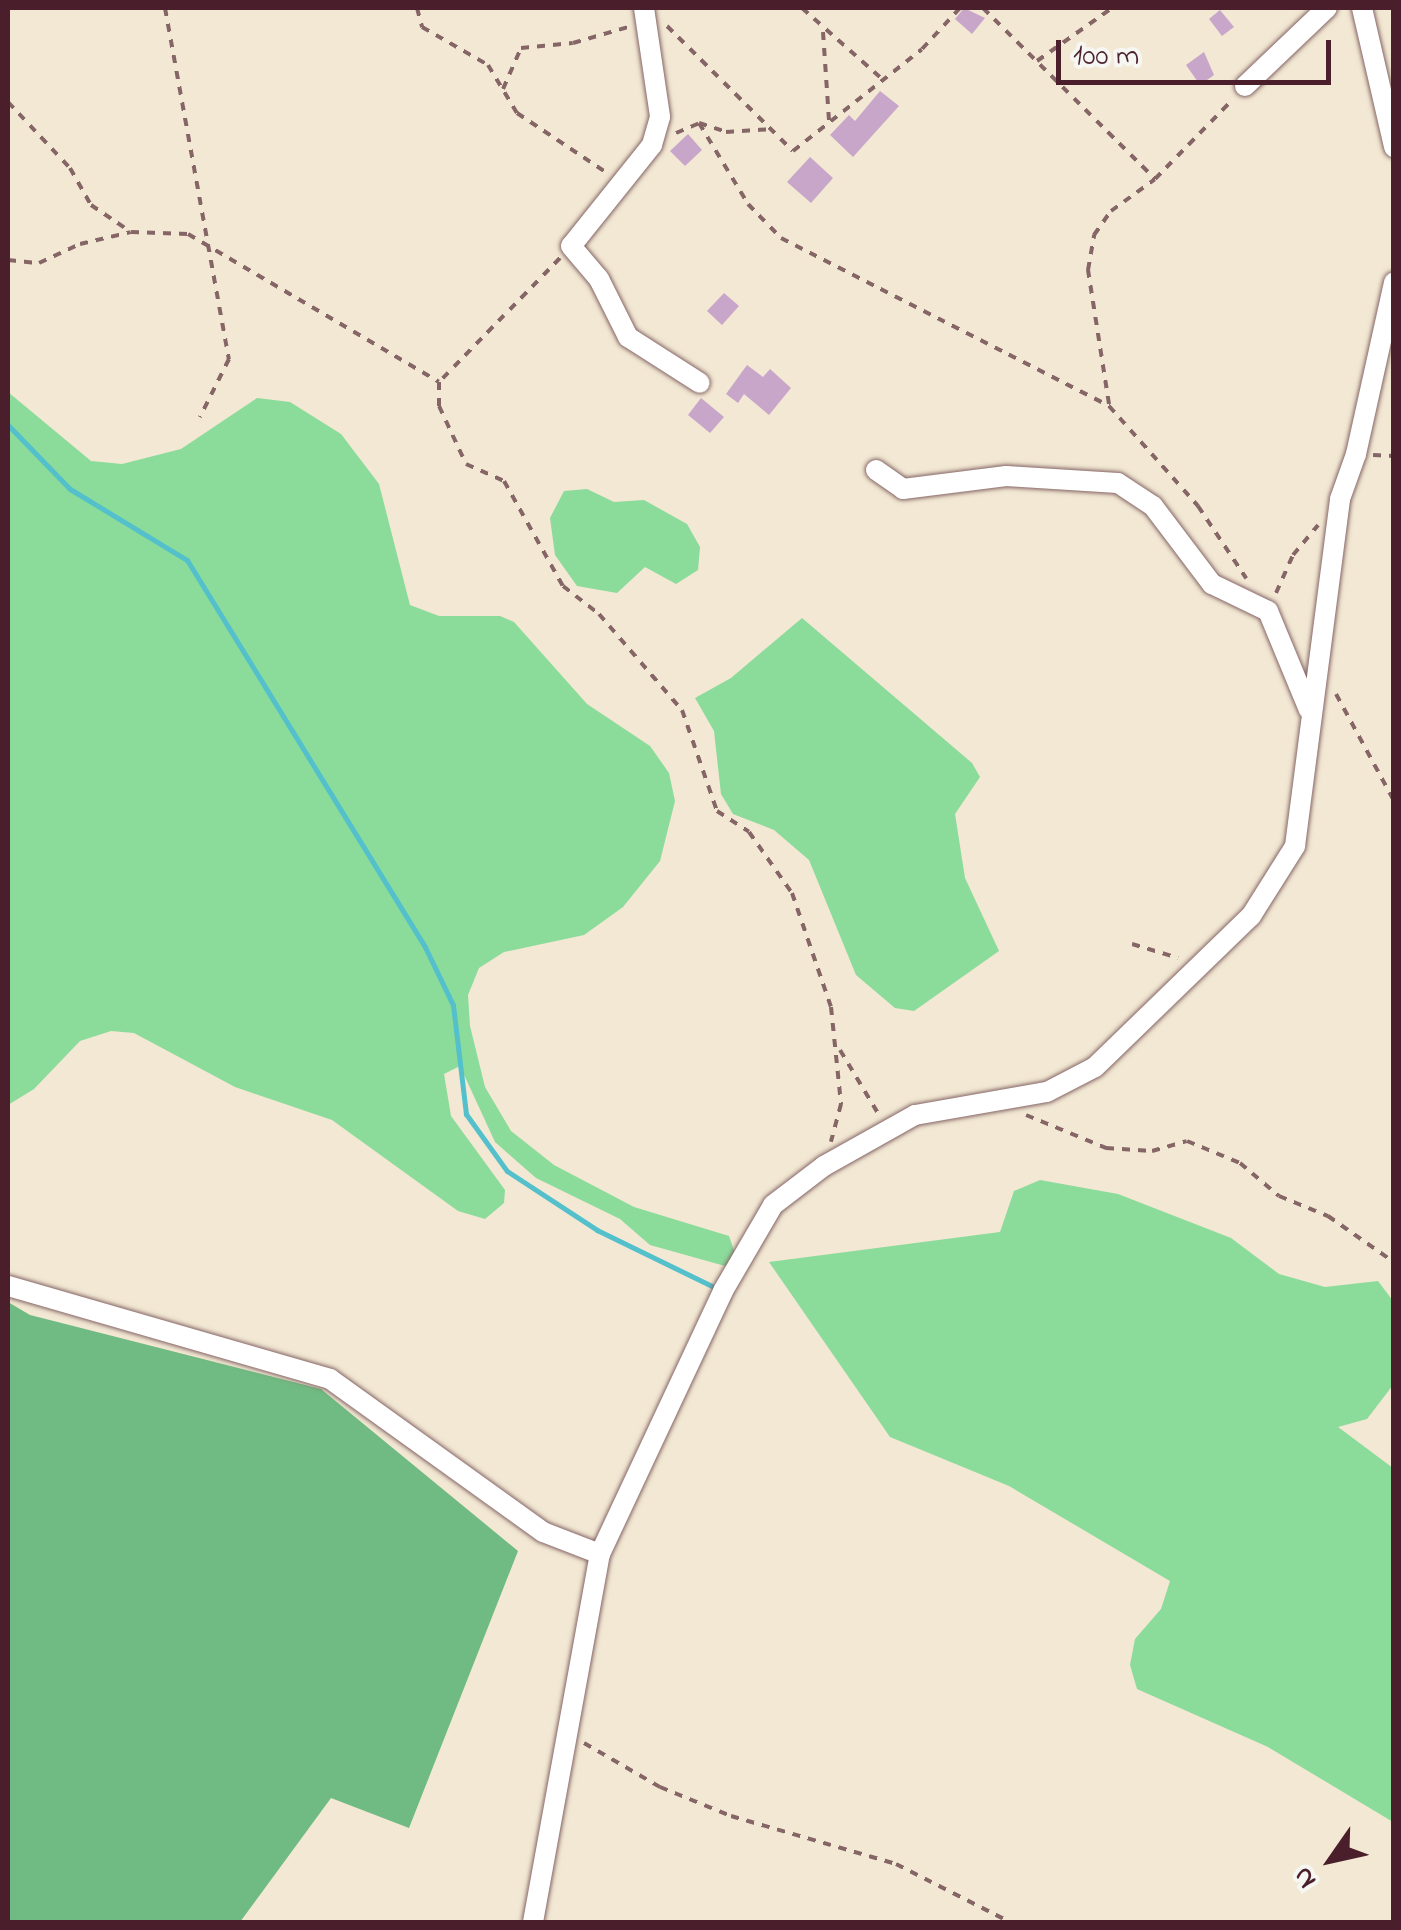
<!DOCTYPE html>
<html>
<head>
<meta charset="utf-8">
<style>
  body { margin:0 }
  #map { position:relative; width:1401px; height:1930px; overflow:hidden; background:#f2e8d3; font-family:"Indie Flower",sans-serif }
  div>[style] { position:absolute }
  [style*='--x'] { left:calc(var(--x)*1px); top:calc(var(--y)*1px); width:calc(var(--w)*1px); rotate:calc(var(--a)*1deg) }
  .green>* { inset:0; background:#8bdb9b }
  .forest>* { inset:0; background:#70bb83 }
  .stream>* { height:5px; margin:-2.5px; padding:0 2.5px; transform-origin:2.5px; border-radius:2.5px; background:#53c0cb }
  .building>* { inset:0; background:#c8a6ca }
  .path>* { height:4px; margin-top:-2px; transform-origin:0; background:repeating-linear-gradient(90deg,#856566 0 8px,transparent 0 16px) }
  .roads { filter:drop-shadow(0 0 2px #856566) drop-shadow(0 0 2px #856566) }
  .minor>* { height:20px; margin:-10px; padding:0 10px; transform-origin:10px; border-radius:10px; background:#fff }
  span { translate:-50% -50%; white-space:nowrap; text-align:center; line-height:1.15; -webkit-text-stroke:10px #f6f6f2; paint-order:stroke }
  .frame { position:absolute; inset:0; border:10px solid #4a1f2b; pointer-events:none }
  .north { position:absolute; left:1281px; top:1810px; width:100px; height:100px; -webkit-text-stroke:8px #f6f6f2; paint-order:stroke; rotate:236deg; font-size:28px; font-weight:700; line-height:40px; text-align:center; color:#4a1f2b }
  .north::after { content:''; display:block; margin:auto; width:35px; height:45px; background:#4a1f2b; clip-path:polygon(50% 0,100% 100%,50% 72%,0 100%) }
  .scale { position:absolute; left:1056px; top:40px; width:275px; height:45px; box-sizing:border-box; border:5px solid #4a1f2b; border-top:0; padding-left:12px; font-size:30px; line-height:35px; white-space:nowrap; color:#4a1f2b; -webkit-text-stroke:8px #f6f6f2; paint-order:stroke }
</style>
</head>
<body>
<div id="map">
  <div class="green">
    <div style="clip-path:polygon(8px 392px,91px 461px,122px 464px,181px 449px,257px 398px,290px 402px,341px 434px,379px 484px,410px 605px,439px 616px,500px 616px,514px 622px,587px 704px,650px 746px,669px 773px,675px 801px,660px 861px,623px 907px,584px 935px,504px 952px,479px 968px,468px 995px,470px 1026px,485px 1087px,511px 1131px,554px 1165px,634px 1207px,729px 1236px,736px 1256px,725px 1266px,650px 1245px,620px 1219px,536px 1178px,495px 1142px,460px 1066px,444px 1074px,451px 1116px,505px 1190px,504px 1203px,485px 1219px,458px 1211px,332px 1120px,235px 1087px,134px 1033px,111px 1031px,80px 1041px,34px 1089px,8px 1105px)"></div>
    <div style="clip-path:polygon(587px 489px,614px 502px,644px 500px,687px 524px,700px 547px,698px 570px,676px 584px,645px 567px,617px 593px,577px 586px,555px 555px,550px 518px,564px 491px)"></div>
    <div style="clip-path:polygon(802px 618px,972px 763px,980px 777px,955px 814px,965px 878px,999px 951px,914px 1011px,895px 1008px,856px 975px,809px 860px,774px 830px,733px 814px,721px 794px,714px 731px,695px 698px,731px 678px)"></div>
    <div style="clip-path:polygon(1040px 1180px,1118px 1194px,1231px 1238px,1279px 1274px,1325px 1287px,1378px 1281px,1393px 1301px,1393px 1385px,1367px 1419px,1338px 1427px,1393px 1468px,1393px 1822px,1268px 1747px,1137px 1689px,1130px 1665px,1135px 1639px,1161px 1609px,1170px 1581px,1009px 1486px,890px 1437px,769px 1262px,1000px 1232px,1014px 1191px)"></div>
  </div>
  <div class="forest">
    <div style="clip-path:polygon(8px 1302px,30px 1315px,321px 1389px,518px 1551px,409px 1828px,331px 1798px,240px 1922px,8px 1922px)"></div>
  </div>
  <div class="stream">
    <div style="--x:8;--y:425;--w:89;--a:45.9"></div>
    <div style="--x:70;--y:489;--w:137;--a:31.3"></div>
    <div style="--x:187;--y:560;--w:454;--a:58.4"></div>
    <div style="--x:425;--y:947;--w:64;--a:64.2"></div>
    <div style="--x:453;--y:1005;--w:110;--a:83.2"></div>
    <div style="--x:466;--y:1114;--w:70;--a:54.3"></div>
    <div style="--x:507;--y:1171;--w:108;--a:33.2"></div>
    <div style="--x:597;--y:1230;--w:137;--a:26"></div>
  </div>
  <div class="building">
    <div style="clip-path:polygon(964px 8px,985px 18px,972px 34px,955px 19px)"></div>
    <div style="clip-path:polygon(1220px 10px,1234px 27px,1222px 36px,1209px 19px)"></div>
    <div style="clip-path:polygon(1204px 52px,1214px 75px,1200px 85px,1186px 65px)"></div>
    <div style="clip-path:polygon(880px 91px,899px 106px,853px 157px,830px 135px,849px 115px,855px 121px)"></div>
    <div style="clip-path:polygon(688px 134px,702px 150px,685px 166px,670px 151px)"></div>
    <div style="clip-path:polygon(810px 157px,833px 178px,811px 203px,787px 182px)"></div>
    <div style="clip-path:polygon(724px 293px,739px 306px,722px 325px,707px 311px)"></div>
    <div style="clip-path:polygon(747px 365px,763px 377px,770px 369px,791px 388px,769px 415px,744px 394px,738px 403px,726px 394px)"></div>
    <div style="clip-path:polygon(701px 398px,724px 417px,710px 433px,688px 415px)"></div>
  </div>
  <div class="path">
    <div style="--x:165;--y:8;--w:357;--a:79.7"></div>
    <div style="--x:229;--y:359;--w:65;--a:116.6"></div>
    <div style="--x:417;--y:8;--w:20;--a:75"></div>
    <div style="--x:422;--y:27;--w:76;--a:29.9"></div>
    <div style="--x:488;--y:65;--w:56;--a:58.9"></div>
    <div style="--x:517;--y:113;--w:108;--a:33.7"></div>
    <div style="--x:802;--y:8;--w:104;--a:41.5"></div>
    <div style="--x:983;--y:8;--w:243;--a:44.8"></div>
    <div style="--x:667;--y:26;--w:177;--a:44.8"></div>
    <div style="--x:793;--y:151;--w:164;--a:-38.3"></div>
    <div style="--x:922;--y:49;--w:56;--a:-47.2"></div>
    <div style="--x:823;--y:32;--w:89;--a:86.1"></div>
    <div style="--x:1037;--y:61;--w:92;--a:-35.2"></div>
    <div style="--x:503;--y:89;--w:45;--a:-66.3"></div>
    <div style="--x:521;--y:48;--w:52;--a:-5.5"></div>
    <div style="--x:573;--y:43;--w:57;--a:-16.2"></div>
    <div style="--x:8;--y:102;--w:91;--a:46.8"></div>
    <div style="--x:70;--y:168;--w:43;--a:60.4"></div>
    <div style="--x:91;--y:205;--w:48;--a:34"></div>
    <div style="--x:699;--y:123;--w:28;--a:18"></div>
    <div style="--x:726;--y:132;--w:46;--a:-3.7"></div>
    <div style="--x:676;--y:133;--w:25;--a:-23"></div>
    <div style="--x:699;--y:123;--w:95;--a:58.8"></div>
    <div style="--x:748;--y:204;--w:47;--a:45.9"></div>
    <div style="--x:781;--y:238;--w:369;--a:27.1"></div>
    <div style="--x:1109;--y:406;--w:134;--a:48.3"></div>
    <div style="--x:1198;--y:506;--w:87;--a:56.3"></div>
    <div style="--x:560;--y:258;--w:173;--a:134.3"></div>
    <div style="--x:439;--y:382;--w:24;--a:90"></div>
    <div style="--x:439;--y:406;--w:64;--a:65"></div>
    <div style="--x:466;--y:464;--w:42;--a:24.1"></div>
    <div style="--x:504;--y:481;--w:120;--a:60.7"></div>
    <div style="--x:563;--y:586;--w:46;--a:37.9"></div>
    <div style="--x:599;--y:614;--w:127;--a:49.2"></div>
    <div style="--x:682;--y:710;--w:107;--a:70.9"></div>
    <div style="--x:717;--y:811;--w:38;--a:33"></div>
    <div style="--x:749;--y:832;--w:75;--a:54.8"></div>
    <div style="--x:792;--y:893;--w:120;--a:71.1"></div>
    <div style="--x:831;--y:1007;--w:98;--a:84.1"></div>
    <div style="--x:841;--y:1104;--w:39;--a:105"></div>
    <div style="--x:8;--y:260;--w:31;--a:6"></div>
    <div style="--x:39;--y:263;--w:45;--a:-24.9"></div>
    <div style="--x:80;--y:244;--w:52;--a:-13.2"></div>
    <div style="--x:131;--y:232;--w:57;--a:2"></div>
    <div style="--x:188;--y:234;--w:291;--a:30.5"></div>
    <div style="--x:1109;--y:404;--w:136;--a:-98.9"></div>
    <div style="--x:1088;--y:270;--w:36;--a:-80"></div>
    <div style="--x:1094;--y:235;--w:29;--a:-55"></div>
    <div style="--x:1111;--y:211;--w:54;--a:-36"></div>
    <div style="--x:1155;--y:179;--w:110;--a:-45.7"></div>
    <div style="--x:1373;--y:455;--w:21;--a:3"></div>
    <div style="--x:1276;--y:593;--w:42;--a:-65.9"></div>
    <div style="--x:1293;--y:555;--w:39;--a:-50"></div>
    <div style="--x:1336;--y:694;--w:122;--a:61.5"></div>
    <div style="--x:1132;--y:944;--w:48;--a:16.9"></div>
    <div style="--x:840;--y:1050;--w:76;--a:59"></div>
    <div style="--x:1026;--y:1115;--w:87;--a:22.4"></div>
    <div style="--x:1106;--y:1148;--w:46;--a:3.7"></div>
    <div style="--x:1152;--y:1151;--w:36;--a:-16"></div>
    <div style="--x:1187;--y:1141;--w:57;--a:22.5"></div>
    <div style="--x:1240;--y:1163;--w:51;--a:40.2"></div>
    <div style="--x:1279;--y:1196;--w:53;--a:22.2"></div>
    <div style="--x:1328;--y:1216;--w:80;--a:34.9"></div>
    <div style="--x:584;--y:1743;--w:88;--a:30.1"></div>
    <div style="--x:660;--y:1787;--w:77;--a:22.2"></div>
    <div style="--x:731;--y:1816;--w:172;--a:16.2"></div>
    <div style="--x:896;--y:1864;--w:128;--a:27"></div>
  </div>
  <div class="roads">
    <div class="minor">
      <div style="--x:644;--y:8;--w:110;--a:81.6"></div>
      <div style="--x:660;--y:117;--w:29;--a:106"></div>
      <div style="--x:652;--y:145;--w:129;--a:128.7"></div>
      <div style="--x:571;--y:246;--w:43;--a:49.7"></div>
      <div style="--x:599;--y:279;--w:65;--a:63.4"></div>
      <div style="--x:628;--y:337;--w:85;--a:32.6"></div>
      <div style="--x:1362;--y:8;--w:143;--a:77"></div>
      <div style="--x:1245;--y:86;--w:113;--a:-43.6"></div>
      <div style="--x:876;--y:470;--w:33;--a:35"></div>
      <div style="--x:903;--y:489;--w:104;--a:-7.2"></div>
      <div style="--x:1006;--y:476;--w:112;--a:3.6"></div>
      <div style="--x:1118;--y:483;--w:42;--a:33.3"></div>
      <div style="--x:1153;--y:506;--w:98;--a:52.9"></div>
      <div style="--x:1212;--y:584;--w:62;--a:25.7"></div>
      <div style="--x:1268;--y:611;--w:107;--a:67.5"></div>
      <div style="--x:8;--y:1286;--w:335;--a:16.1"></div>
      <div style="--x:330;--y:1379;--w:262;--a:35.7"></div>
      <div style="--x:543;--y:1532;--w:61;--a:21.1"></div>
      <div style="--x:533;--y:1922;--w:374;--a:-79.7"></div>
      <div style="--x:600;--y:1554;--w:290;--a:-64.9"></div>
      <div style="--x:723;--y:1291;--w:99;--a:-59.8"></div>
      <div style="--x:773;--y:1205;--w:64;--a:-37.4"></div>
      <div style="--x:824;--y:1166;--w:104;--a:-29.3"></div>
      <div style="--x:915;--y:1115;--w:134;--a:-9.9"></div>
      <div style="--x:1047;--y:1092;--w:54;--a:-27.5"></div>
      <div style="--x:1095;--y:1067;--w:217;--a:-44.1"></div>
      <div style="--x:1251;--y:916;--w:83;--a:-57.8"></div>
      <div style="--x:1295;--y:846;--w:350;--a:-82.6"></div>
      <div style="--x:1340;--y:499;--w:48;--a:-70.4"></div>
      <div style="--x:1356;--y:454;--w:176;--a:-77.5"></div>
    </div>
  </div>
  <div class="frame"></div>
  <div class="north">N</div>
  <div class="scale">100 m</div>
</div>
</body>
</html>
